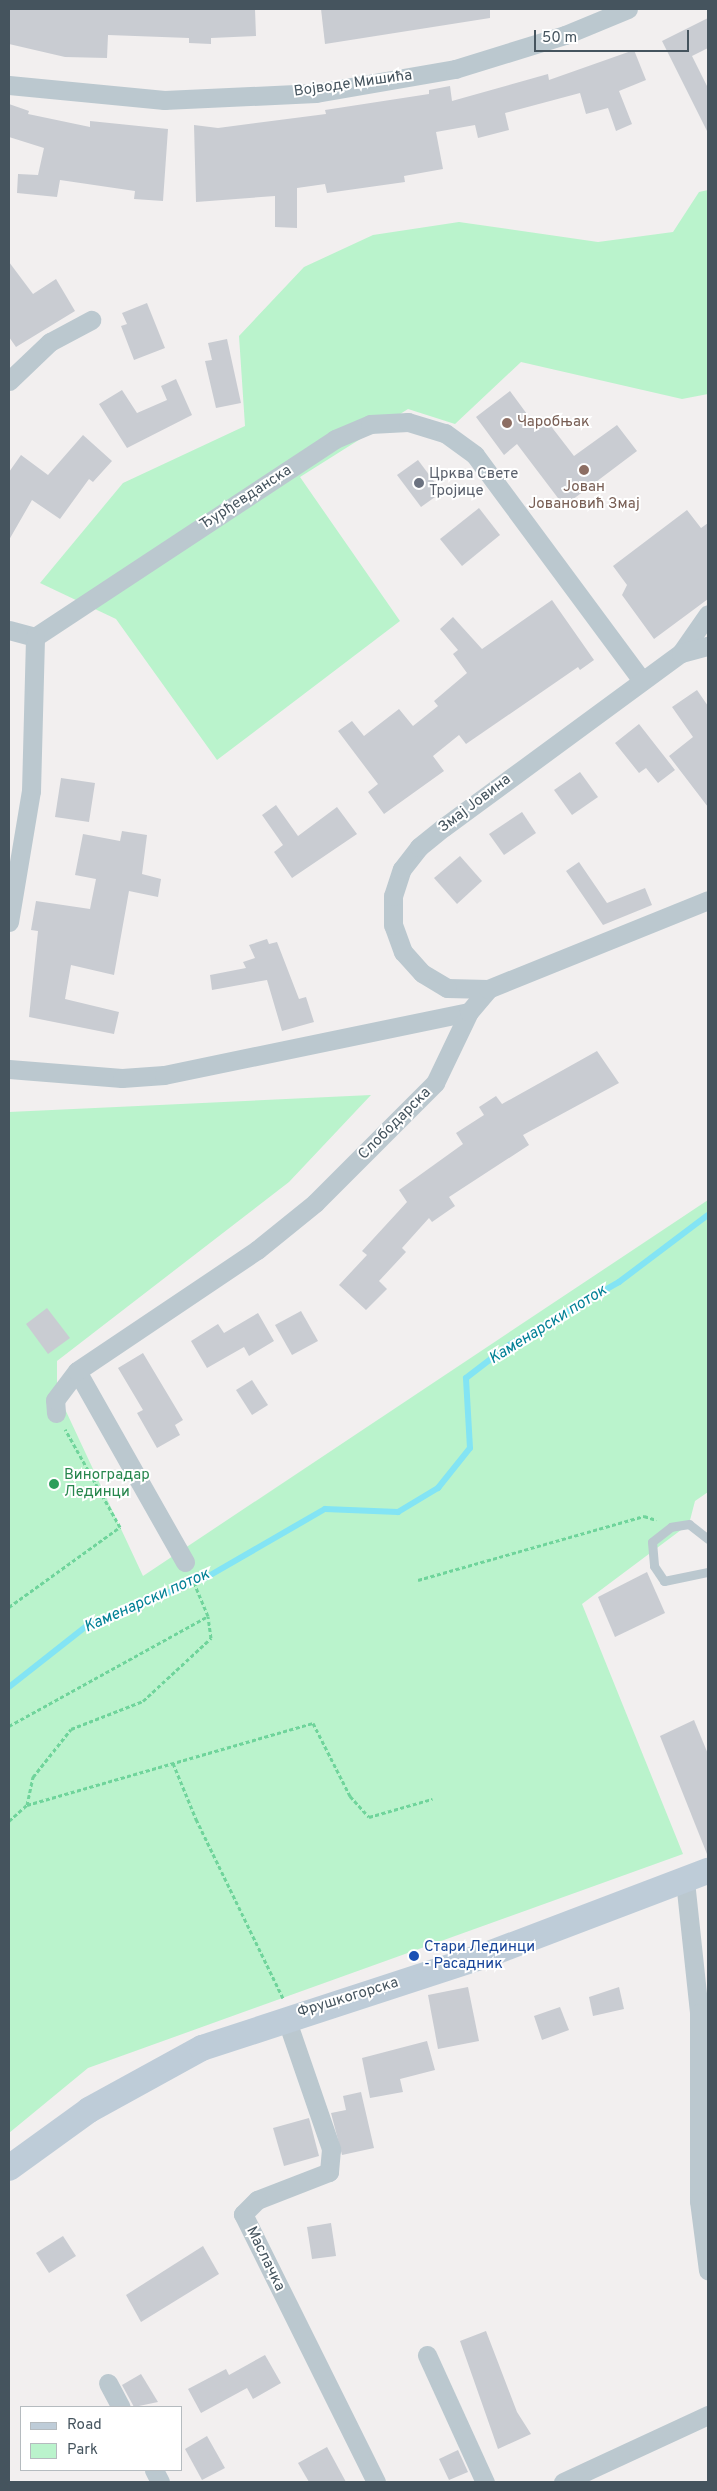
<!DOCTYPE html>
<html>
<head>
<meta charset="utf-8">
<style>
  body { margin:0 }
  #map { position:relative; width:717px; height:2491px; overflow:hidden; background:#f2efef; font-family:Overpass,sans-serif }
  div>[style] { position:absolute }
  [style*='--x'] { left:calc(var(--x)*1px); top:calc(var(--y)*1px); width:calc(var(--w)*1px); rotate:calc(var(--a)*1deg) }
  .green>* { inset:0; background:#baf3cc }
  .stream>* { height:6px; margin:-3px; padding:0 3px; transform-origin:3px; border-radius:3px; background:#83e4f4 }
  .building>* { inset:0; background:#c9ccd2 }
  .path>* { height:3px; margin-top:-1.5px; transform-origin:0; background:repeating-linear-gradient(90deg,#6fd49b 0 4px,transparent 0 6.5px) }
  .lane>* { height:9px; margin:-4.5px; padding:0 4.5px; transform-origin:4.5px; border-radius:4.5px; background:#bbc8cf }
  .street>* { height:19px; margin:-9.5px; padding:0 9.5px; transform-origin:9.5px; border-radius:9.5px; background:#bbc8cf }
  .secondary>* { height:26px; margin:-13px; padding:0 13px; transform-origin:13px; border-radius:13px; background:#beccd8 }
  .dots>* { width:14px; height:14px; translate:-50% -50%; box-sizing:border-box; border:2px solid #fff; border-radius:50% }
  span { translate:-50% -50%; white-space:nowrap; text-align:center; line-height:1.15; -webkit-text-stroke:4px #fff; paint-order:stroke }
  .street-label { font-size:15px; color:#45545e }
  .education-label { font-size:15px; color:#785e54 }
  .left { translate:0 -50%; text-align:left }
  .worship-label { font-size:15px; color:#5b616d }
  .leisure-label { font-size:15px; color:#27864d }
  .transit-label { font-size:15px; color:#164399 }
  .water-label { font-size:16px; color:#038196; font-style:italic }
  .frame { position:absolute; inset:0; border:10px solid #45545e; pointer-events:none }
  .legend { position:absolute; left:20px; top:2406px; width:162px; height:65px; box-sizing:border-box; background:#fff; border:1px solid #b5bbbf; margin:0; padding:6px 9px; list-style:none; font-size:15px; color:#45545e }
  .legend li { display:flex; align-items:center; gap:10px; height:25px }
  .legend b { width:25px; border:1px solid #b5bbbf }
  .scale { position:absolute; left:534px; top:30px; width:155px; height:22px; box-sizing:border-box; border:2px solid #45545e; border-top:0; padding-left:6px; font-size:15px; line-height:18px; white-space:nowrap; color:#45545e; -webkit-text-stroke:4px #fff; paint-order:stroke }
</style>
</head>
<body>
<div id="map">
  <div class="green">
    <div style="clip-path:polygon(708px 190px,708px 394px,682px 399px,521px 362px,455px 424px,408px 409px,300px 477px,400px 621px,217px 760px,116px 619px,40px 583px,123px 483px,245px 426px,239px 336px,304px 267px,373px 235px,459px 222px,598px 242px,673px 232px,699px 192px)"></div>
    <div style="clip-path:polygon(371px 1095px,289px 1182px,57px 1361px,57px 1392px,143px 1576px,708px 1200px,708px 1492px,695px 1501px,689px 1524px,582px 1604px,683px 1854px,88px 2068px,9px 2133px,9px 1112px)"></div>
  </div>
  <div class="stream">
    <div style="--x:9;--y:1687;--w:102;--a:-38.2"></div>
    <div style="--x:89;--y:1624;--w:127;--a:-21.7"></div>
    <div style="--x:207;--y:1577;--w:136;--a:-30"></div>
    <div style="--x:325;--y:1509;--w:73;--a:2.4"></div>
    <div style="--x:398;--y:1512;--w:47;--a:-31"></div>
    <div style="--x:438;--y:1488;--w:51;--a:-51.3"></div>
    <div style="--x:470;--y:1448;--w:70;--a:-93.3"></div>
    <div style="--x:466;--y:1378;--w:54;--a:-37.5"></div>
    <div style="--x:509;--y:1345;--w:127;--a:-29.8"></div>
    <div style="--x:619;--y:1282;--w:111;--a:-37"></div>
  </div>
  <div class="building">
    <div style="clip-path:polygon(9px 9px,255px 9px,256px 36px,211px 38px,211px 44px,189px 43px,189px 38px,108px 35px,107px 58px,65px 57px,9px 44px)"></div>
    <div style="clip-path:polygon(321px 9px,490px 9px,490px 18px,325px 44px)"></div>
    <div style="clip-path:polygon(708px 18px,708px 48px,692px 56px,708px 88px,708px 133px,662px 41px)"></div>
    <div style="clip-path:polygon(634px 50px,646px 80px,619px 91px,632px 124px,616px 131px,608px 108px,586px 114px,580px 93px,505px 113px,509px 130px,478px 138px,475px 125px,436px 132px,443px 169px,404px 176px,405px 182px,327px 193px,325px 184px,297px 188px,297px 228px,275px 227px,275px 196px,196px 202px,194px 125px,218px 128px,326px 114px,325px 110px,429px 94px,429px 90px,450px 86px,452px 101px,548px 74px,549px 80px)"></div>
    <div style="clip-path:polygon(9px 104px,29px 111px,28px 114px,90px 127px,90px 121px,168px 129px,163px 201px,134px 199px,135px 191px,60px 180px,57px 197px,17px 193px,18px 174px,38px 175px,44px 148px,9px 137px)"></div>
    <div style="clip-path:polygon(9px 262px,33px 294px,56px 279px,75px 311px,16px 347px,9px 337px)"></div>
    <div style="clip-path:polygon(147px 303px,165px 348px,134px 360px,121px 326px,127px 324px,122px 313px)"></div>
    <div style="clip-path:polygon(227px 339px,241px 403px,216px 408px,205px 361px,212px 360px,208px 343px)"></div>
    <div style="clip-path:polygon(176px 379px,192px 415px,127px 448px,99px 404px,122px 390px,137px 413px,167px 400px,161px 386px)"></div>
    <div style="clip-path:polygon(510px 391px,538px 429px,547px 421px,574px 456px,617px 425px,637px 451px,564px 506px,517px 444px,504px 455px,476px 417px)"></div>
    <div style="clip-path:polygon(83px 435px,112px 461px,93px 482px,89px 479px,60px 519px,32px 500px,9px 540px,9px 472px,21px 455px,48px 475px)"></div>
    <div style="clip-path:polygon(418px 460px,442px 492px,421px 507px,397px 475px)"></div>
    <div style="clip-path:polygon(479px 508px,500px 535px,462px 566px,440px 539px)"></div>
    <div style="clip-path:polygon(687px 510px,701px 528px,708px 523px,708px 599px,654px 639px,622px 595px,627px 585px,613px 566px)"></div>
    <div style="clip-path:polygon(552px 600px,594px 660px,580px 670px,578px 667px,466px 744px,459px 735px,433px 756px,444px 771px,384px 814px,368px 792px,378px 784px,338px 731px,352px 721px,364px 736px,399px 709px,413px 726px,438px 706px,434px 701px,467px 673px,453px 654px,458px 650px,440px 629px,453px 617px,482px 649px)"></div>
    <div style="clip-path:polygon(697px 690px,708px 706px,708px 807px,669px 756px,693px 737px,672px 707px)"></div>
    <div style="clip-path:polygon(639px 724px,675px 770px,658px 783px,646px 768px,639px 773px,615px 743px)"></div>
    <div style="clip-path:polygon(580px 772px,598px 797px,572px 815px,554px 790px)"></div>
    <div style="clip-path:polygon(61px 778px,95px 783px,89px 822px,55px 817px)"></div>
    <div style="clip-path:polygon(276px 805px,298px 836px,337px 807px,357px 834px,292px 878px,274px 852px,283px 845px,262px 815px)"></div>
    <div style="clip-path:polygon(522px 812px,536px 833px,504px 855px,489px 834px)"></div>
    <div style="clip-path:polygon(122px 831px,147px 835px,142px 874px,161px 879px,158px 897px,129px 891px,114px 975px,71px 965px,65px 999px,119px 1012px,114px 1034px,29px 1017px,38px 931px,31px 930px,36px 901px,90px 909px,96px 879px,75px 875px,83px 834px,120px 841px)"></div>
    <div style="clip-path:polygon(460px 856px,482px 881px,457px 904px,434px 878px)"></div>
    <div style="clip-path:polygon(579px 862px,607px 903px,645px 888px,652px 905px,603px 925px,566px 871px)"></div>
    <div style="clip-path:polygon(267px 939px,269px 944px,277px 942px,299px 999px,306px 997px,314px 1022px,282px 1031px,267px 980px,212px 990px,210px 975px,246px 968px,243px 962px,255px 958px,249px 945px)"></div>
    <div style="clip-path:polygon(597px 1051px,619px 1083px,523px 1135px,529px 1145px,449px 1197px,455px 1206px,432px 1222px,429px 1218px,402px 1248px,406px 1252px,379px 1281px,387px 1289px,366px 1310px,339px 1285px,367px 1255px,362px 1251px,407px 1202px,399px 1190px,463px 1144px,456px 1133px,484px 1115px,479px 1107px,496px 1096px,502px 1104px)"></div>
    <div style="clip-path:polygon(47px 1308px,70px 1338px,48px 1354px,26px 1324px)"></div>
    <div style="clip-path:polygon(301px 1311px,318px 1341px,292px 1355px,275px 1325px)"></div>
    <div style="clip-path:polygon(258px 1313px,274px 1341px,249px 1356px,244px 1347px,207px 1368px,191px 1341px,218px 1324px,224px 1333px)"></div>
    <div style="clip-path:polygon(143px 1353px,183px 1420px,175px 1425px,180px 1435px,157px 1448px,137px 1413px,143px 1410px,118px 1368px)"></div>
    <div style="clip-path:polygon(252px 1380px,268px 1405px,252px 1415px,236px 1390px)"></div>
    <div style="clip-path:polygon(647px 1572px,665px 1613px,615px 1637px,598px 1597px)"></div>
    <div style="clip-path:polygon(694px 1720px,708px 1754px,707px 1854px,660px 1736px)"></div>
    <div style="clip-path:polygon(468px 1987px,479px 2041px,438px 2049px,428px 1995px)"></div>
    <div style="clip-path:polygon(619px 1987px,624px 2009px,593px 2016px,589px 1997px)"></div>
    <div style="clip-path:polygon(560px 2007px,569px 2030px,542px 2040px,534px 2016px)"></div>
    <div style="clip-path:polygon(427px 2041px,435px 2070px,400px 2079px,403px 2092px,370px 2098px,362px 2058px)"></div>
    <div style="clip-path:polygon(361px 2092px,374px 2148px,342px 2155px,331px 2113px,346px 2110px,343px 2096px)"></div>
    <div style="clip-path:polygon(309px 2118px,319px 2156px,284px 2166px,273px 2128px)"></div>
    <div style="clip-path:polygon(331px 2223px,336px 2256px,312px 2259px,307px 2227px)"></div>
    <div style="clip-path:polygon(63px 2236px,76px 2256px,49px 2273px,36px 2253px)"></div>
    <div style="clip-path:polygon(203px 2246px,219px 2274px,141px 2322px,126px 2295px)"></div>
    <div style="clip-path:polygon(486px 2331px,517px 2412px,531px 2434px,498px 2449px,460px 2341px)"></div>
    <div style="clip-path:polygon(265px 2355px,281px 2383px,253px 2399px,247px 2388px,201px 2413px,188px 2389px,226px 2369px,229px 2375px)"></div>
    <div style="clip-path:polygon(141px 2374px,158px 2402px,134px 2407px,122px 2385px)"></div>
    <div style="clip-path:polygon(207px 2436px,225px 2468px,202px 2480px,185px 2449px)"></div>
    <div style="clip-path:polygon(327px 2447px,346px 2482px,309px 2482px,298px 2463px)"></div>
    <div style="clip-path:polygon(458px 2450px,468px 2472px,449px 2480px,439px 2459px)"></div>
  </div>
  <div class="path">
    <div style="--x:418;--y:1580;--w:235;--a:-15.8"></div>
    <div style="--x:644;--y:1516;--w:13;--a:18"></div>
    <div style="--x:9;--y:1607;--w:137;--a:-35.8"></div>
    <div style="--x:120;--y:1527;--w:112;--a:-119.3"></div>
    <div style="--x:9;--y:1726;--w:227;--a:-28.9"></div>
    <div style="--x:173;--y:1763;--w:61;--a:67.7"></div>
    <div style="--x:196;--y:1819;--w:199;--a:64.1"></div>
    <div style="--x:27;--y:1805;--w:298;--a:-16"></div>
    <div style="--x:313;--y:1723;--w:82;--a:63.1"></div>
    <div style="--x:350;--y:1796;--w:28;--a:48"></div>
    <div style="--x:369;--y:1817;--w:66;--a:-15.9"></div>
    <div style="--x:9;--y:1821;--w:24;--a:-42"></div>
    <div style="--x:27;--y:1805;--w:29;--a:-78"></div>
    <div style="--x:33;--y:1777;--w:61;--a:-51.6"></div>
    <div style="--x:71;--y:1729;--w:77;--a:-21.3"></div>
    <div style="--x:143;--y:1701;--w:93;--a:-42.8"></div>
    <div style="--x:211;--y:1638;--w:22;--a:-98"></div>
    <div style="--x:208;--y:1616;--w:41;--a:-112.8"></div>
  </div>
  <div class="lane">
    <div style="--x:708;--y:1539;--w:24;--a:-142"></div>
    <div style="--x:689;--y:1524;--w:18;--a:171"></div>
    <div style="--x:671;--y:1527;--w:24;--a:142"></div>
    <div style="--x:652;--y:1542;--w:24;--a:85"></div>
    <div style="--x:654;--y:1566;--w:18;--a:56"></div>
    <div style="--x:664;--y:1581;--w:45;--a:-11.6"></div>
  </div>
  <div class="street">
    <div style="--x:9;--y:85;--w:156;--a:5.5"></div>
    <div style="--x:164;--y:100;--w:152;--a:-2.6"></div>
    <div style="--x:316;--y:93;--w:141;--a:-9.8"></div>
    <div style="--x:455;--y:69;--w:115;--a:-17.2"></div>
    <div style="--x:565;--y:35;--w:68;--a:-22.4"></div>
    <div style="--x:9;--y:381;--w:57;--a:-43.6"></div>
    <div style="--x:50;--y:342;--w:47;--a:-28.2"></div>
    <div style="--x:9;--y:630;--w:27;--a:15"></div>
    <div style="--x:35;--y:637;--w:359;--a:-33.4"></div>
    <div style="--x:335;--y:439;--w:38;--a:-23"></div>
    <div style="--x:370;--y:424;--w:38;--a:-3"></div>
    <div style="--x:408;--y:422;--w:39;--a:17"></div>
    <div style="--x:445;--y:433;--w:37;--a:36"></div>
    <div style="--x:475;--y:455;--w:281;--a:53.5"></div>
    <div style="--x:681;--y:653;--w:47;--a:-55.3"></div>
    <div style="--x:9;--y:922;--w:133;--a:-80.5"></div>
    <div style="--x:31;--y:791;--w:154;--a:-88.5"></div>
    <div style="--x:488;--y:989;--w:41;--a:-178.6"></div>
    <div style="--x:447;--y:988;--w:29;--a:-149"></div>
    <div style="--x:422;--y:973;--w:28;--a:-132"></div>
    <div style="--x:403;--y:952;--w:29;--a:-110"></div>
    <div style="--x:393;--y:925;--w:29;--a:-90"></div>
    <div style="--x:393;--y:896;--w:28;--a:-72"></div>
    <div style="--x:402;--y:869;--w:28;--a:-52"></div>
    <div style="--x:419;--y:847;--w:32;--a:-39"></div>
    <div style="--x:444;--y:827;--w:294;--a:-36.3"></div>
    <div style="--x:681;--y:653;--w:28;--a:-15"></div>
    <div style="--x:9;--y:1069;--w:113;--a:4.6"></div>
    <div style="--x:122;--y:1078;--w:42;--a:-4.1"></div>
    <div style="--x:164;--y:1075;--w:311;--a:-11.7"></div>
    <div style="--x:56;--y:1413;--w:13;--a:-94"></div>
    <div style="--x:55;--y:1400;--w:36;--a:-53"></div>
    <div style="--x:185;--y:1562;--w:219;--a:-119.5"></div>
    <div style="--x:77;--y:1371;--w:217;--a:-33.9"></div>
    <div style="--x:257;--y:1250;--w:75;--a:-39"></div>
    <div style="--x:315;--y:1203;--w:170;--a:-45"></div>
    <div style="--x:435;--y:1083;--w:79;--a:-64.4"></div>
    <div style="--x:469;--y:1012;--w:30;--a:-50"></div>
    <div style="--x:488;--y:989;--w:237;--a:-22"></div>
    <div style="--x:685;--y:1881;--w:133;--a:83.9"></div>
    <div style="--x:699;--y:2013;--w:188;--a:90"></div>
    <div style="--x:699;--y:2201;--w:70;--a:82.6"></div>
    <div style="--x:286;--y:2018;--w:139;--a:71"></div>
    <div style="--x:331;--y:2149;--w:23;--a:95"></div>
    <div style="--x:329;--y:2172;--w:77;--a:158.7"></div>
    <div style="--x:257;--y:2200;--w:20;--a:135"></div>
    <div style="--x:243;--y:2214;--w:299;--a:63.6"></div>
    <div style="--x:427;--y:2355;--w:140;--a:65.5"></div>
    <div style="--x:108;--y:2383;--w:27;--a:62"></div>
    <div style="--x:154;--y:2470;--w:13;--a:63"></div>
    <div style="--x:563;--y:2482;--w:160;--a:-24.8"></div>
  </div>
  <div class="secondary">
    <div style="--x:9;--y:2168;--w:99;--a:-35.9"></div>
    <div style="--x:89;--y:2110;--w:129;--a:-28.8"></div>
    <div style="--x:202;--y:2048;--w:302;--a:-18.1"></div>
    <div style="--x:489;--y:1954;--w:234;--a:-20.8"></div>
  </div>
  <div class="dots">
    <div style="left:507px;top:423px;background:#8d6e63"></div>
    <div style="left:584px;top:470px;background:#8d6e63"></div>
    <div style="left:419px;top:483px;background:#6b7280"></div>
    <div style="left:54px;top:1484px;background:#2e9e5b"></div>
    <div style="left:414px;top:1956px;background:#1a4fb4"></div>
  </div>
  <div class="street-label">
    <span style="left:353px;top:84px;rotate:-8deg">Војводе Мишића</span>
    <span style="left:246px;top:498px;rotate:-33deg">Ђурђевданска</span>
    <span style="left:475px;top:804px;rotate:-37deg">Змај Јовина</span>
    <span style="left:395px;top:1124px;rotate:-45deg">Слободарска</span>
    <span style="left:348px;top:1998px;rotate:-17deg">Фрушкогорска</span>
    <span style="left:265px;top:2259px;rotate:64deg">Маслачка</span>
  </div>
  <div class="education-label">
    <span class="left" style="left:517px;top:423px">Чаробњак</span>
    <span style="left:584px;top:496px">Јован<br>Јовановић Змај</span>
  </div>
  <div class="worship-label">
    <span class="left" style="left:429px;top:483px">Црква Свете<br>Тројице</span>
  </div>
  <div class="leisure-label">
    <span class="left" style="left:64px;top:1484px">Виноградар<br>Лединци</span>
  </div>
  <div class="transit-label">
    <span class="left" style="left:424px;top:1956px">Стари Лединци<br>- Расадник</span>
  </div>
  <div class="water-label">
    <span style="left:548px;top:1325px;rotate:-32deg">Каменарски поток</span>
    <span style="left:147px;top:1601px;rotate:-24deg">Каменарски поток</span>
  </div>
  <div class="frame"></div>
  <ul class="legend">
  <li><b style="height:6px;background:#beccd8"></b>Road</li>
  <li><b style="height:14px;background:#baf3cc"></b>Park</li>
  </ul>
  <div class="scale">50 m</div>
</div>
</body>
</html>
